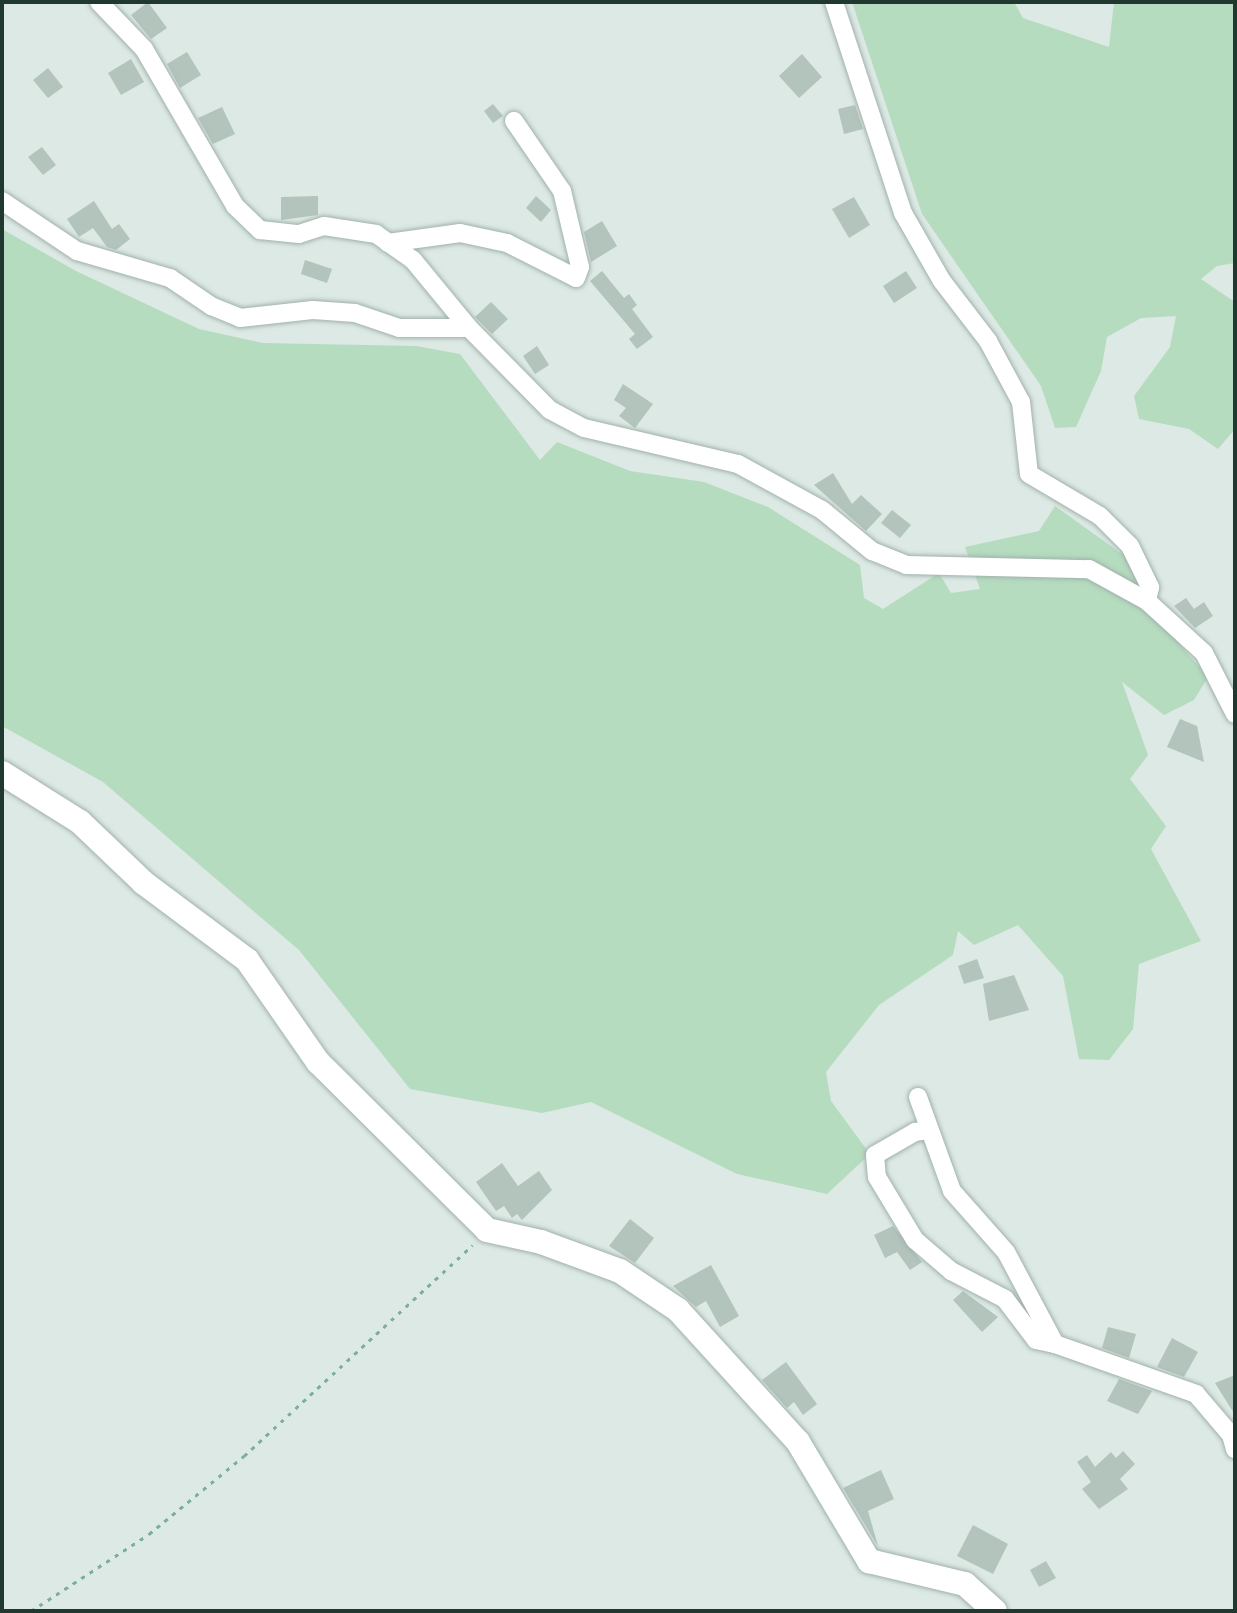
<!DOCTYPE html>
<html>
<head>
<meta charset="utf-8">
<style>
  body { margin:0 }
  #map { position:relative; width:1237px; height:1613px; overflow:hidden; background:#dde9e4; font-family:"DejaVu Sans",sans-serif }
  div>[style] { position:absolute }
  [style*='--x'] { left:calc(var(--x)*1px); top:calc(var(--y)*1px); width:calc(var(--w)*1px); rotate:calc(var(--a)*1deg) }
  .green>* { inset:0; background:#b5dcbf }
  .building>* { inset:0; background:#b2c4bc }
  .path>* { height:3px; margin-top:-1.5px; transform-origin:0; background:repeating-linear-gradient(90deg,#7cae9d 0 4px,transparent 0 10px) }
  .roads { filter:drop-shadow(0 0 2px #a0b1ab) drop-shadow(0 0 2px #a0b1ab) }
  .street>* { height:18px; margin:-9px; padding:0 9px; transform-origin:9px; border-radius:9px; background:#fff }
  .secondary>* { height:24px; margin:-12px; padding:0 12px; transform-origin:12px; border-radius:12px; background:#fff }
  span { translate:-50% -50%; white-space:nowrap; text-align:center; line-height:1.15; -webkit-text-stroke:8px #edf6f1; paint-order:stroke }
  .frame { position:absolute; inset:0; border:4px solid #1f3931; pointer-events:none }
</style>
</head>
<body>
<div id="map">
  <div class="green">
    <div style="clip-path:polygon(852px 2px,1014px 2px,1023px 18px,1109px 47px,1114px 2px,1235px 2px,1235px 263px,1217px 266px,1201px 279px,1235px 302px,1235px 429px,1218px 449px,1189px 429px,1139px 419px,1134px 396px,1170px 347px,1176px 316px,1141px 318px,1107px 337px,1101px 371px,1076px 427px,1055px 428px,1041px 386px,922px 214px)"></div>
    <div style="clip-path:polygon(2px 229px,76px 271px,199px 329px,263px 343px,416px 346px,460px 354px,540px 460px,557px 442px,630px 471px,704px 482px,768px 507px,860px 565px,864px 598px,883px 609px,939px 573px,951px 593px,980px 589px,965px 547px,1039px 531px,1055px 506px,1129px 559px,1153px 614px,1208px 677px,1194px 700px,1164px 715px,1122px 682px,1148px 755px,1130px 779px,1166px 826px,1151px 849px,1201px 941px,1139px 964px,1133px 1029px,1109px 1060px,1079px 1059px,1063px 976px,1018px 925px,974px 945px,958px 931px,953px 955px,879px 1005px,826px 1072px,831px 1101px,870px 1154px,827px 1194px,737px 1174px,591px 1102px,542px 1113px,410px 1089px,299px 950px,103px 782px,2px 726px)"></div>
  </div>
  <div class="building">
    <div style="clip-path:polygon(148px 2px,167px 28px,151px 39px,131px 15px)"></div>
    <div style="clip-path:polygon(187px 52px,201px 75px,180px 88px,167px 64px)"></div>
    <div style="clip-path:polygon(802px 54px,822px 77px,799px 98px,779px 76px)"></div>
    <div style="clip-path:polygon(131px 59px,144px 82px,121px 95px,108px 73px)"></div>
    <div style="clip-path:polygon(48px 68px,63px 87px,48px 98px,33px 80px)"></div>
    <div style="clip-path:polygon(493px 104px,503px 116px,493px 123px,484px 111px)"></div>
    <div style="clip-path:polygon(855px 105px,863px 129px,844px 134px,838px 109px)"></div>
    <div style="clip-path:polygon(222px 107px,235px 134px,213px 144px,198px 118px)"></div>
    <div style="clip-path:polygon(42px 147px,56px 165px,43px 175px,28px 157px)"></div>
    <div style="clip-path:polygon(318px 196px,318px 215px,281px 220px,281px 197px)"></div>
    <div style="clip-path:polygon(536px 196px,551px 210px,541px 222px,526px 208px)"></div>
    <div style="clip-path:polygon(854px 197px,870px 225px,849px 238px,832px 209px)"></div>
    <div style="clip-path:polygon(94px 201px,112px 229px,119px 224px,130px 239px,116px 250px,107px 247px,93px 228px,79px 237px,67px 219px)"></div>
    <div style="clip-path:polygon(602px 221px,617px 246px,591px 262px,584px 232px)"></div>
    <div style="clip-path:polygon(305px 260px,332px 269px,327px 283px,301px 274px)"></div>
    <div style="clip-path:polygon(602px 271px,624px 298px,629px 294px,637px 305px,632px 309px,653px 337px,637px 349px,629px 339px,635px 334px,590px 281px)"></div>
    <div style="clip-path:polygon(906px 271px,917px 288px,894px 303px,883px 286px)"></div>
    <div style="clip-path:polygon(491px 302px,508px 319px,492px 334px,475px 317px)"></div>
    <div style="clip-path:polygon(537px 346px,549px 365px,535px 374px,523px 356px)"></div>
    <div style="clip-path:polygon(623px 384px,653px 404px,635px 428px,619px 416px,626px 408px,614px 400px)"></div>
    <div style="clip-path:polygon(833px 473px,852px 504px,861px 495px,882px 514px,866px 531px,814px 485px)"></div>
    <div style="clip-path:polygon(892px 510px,911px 525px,900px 538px,881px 523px)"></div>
    <div style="clip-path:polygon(1186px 598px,1194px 609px,1204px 602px,1213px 616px,1195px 628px,1174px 606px)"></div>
    <div style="clip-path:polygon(1180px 719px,1197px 726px,1204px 762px,1167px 747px)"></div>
    <div style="clip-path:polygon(977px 959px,984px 978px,964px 984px,958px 966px)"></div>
    <div style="clip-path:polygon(1014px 975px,1029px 1010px,989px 1021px,983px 984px)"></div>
    <div style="clip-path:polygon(502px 1163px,518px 1186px,539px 1171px,552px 1190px,522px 1220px,517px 1214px,512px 1218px,504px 1206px,496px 1211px,476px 1182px)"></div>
    <div style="clip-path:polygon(630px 1219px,654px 1238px,635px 1263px,609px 1246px)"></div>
    <div style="clip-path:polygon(893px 1226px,922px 1262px,910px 1270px,897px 1252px,885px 1258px,874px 1235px)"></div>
    <div style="clip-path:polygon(711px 1265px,739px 1316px,720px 1327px,706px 1301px,696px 1307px,673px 1286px)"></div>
    <div style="clip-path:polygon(963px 1291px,998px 1317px,982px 1332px,953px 1300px)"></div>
    <div style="clip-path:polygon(1108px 1327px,1136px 1334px,1129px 1358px,1102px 1348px)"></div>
    <div style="clip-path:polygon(1172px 1338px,1198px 1352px,1184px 1377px,1157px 1367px)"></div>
    <div style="clip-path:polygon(786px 1362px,817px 1404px,803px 1415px,794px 1402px,787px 1408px,762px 1380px)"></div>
    <div style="clip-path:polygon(1235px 1375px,1235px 1415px,1215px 1383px)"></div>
    <div style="clip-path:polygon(1119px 1379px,1152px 1391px,1138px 1414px,1107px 1401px)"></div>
    <div style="clip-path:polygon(1123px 1451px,1135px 1464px,1120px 1479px,1128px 1489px,1099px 1509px,1082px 1489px,1091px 1482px,1077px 1462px,1087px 1455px,1095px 1467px,1111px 1452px,1116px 1458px)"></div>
    <div style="clip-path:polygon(881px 1470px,894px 1499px,868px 1511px,878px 1546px,843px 1488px)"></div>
    <div style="clip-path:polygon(973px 1525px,1008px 1544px,993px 1574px,957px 1556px)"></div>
    <div style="clip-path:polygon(1046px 1561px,1056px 1578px,1039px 1587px,1030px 1570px)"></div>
  </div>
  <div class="path">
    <div style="--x:31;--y:1611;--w:141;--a:-33.1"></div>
    <div style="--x:149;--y:1534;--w:123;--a:-39.4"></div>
    <div style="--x:244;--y:1456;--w:311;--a:-42.7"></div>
  </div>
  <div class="roads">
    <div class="street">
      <div style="--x:99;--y:2;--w:65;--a:46.2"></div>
      <div style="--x:144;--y:49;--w:181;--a:59.9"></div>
      <div style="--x:235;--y:206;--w:35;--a:44"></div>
      <div style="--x:260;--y:230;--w:39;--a:6"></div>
      <div style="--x:299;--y:234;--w:26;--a:-18"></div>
      <div style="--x:324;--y:226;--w:53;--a:8.7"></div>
      <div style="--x:376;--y:234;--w:45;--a:35.1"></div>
      <div style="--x:413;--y:260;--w:88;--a:50.5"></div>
      <div style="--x:834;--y:2;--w:222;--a:71.9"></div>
      <div style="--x:903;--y:213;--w:78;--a:60.2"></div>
      <div style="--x:942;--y:281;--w:76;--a:52.5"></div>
      <div style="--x:988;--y:341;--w:69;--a:61.6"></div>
      <div style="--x:1021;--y:402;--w:72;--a:83.7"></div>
      <div style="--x:1029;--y:474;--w:82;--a:30.6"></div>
      <div style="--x:1100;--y:516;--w:42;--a:45"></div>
      <div style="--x:1130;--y:546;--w:46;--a:64"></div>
      <div style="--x:1150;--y:587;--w:14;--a:102"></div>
      <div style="--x:2;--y:201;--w:90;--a:33.7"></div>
      <div style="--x:77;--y:251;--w:97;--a:16.2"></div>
      <div style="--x:170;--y:278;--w:50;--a:34.3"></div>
      <div style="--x:211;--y:306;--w:31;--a:22"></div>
      <div style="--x:240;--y:318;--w:73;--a:-6.3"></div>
      <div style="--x:313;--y:310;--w:42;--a:4.1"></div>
      <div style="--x:355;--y:313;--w:46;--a:18.8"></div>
      <div style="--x:399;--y:328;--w:70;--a:0"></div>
      <div style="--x:469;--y:328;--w:115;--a:45.4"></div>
      <div style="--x:550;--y:410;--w:38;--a:28"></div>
      <div style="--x:584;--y:428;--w:158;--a:13.2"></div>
      <div style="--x:738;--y:464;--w:96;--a:28.7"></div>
      <div style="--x:822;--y:510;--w:65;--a:39.4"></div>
      <div style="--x:872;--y:551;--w:37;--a:22"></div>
      <div style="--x:906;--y:565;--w:183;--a:1.3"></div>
      <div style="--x:1089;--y:569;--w:66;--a:28.9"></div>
      <div style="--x:1147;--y:601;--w:77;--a:42.4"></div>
      <div style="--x:1204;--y:653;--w:68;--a:63.1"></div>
      <div style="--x:388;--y:243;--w:73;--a:-7.9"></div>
      <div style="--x:460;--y:233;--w:48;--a:12"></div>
      <div style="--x:507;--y:243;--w:77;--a:26.9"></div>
      <div style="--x:576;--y:278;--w:12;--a:-70"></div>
      <div style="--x:580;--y:267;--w:78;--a:-103.3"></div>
      <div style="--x:562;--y:191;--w:85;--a:-124.4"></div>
      <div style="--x:918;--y:1097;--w:100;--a:70.1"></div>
      <div style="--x:952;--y:1191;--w:81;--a:48.5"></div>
      <div style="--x:1006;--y:1252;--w:104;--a:62"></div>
      <div style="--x:1055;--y:1344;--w:150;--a:19.5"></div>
      <div style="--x:1196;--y:1394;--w:54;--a:49.5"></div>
      <div style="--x:1231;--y:1435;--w:15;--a:74"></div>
      <div style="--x:929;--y:1130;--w:14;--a:172"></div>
      <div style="--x:915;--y:1132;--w:46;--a:150.1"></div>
      <div style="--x:875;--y:1155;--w:22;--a:85"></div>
      <div style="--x:877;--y:1177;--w:74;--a:58.9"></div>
      <div style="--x:915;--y:1240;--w:48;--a:40.7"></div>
      <div style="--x:951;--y:1271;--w:61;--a:27.4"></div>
      <div style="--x:1005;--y:1299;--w:51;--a:52.9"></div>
      <div style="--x:1036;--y:1340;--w:19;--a:12"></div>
    </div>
    <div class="secondary">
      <div style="--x:2;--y:773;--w:92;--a:32.1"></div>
      <div style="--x:80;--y:822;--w:88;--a:43.6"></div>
      <div style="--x:144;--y:883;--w:129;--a:36.8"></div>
      <div style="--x:247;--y:960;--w:124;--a:55.2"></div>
      <div style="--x:318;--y:1062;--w:238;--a:44.8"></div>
      <div style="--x:487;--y:1230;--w:55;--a:12.5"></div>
      <div style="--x:541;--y:1242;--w:84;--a:20.2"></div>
      <div style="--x:620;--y:1271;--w:70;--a:33.9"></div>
      <div style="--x:678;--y:1310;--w:178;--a:47.7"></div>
      <div style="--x:798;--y:1442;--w:139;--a:59.2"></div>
      <div style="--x:869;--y:1561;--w:99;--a:13.5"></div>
      <div style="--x:965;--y:1584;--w:40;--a:42"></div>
    </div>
  </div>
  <div class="frame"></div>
</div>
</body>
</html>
